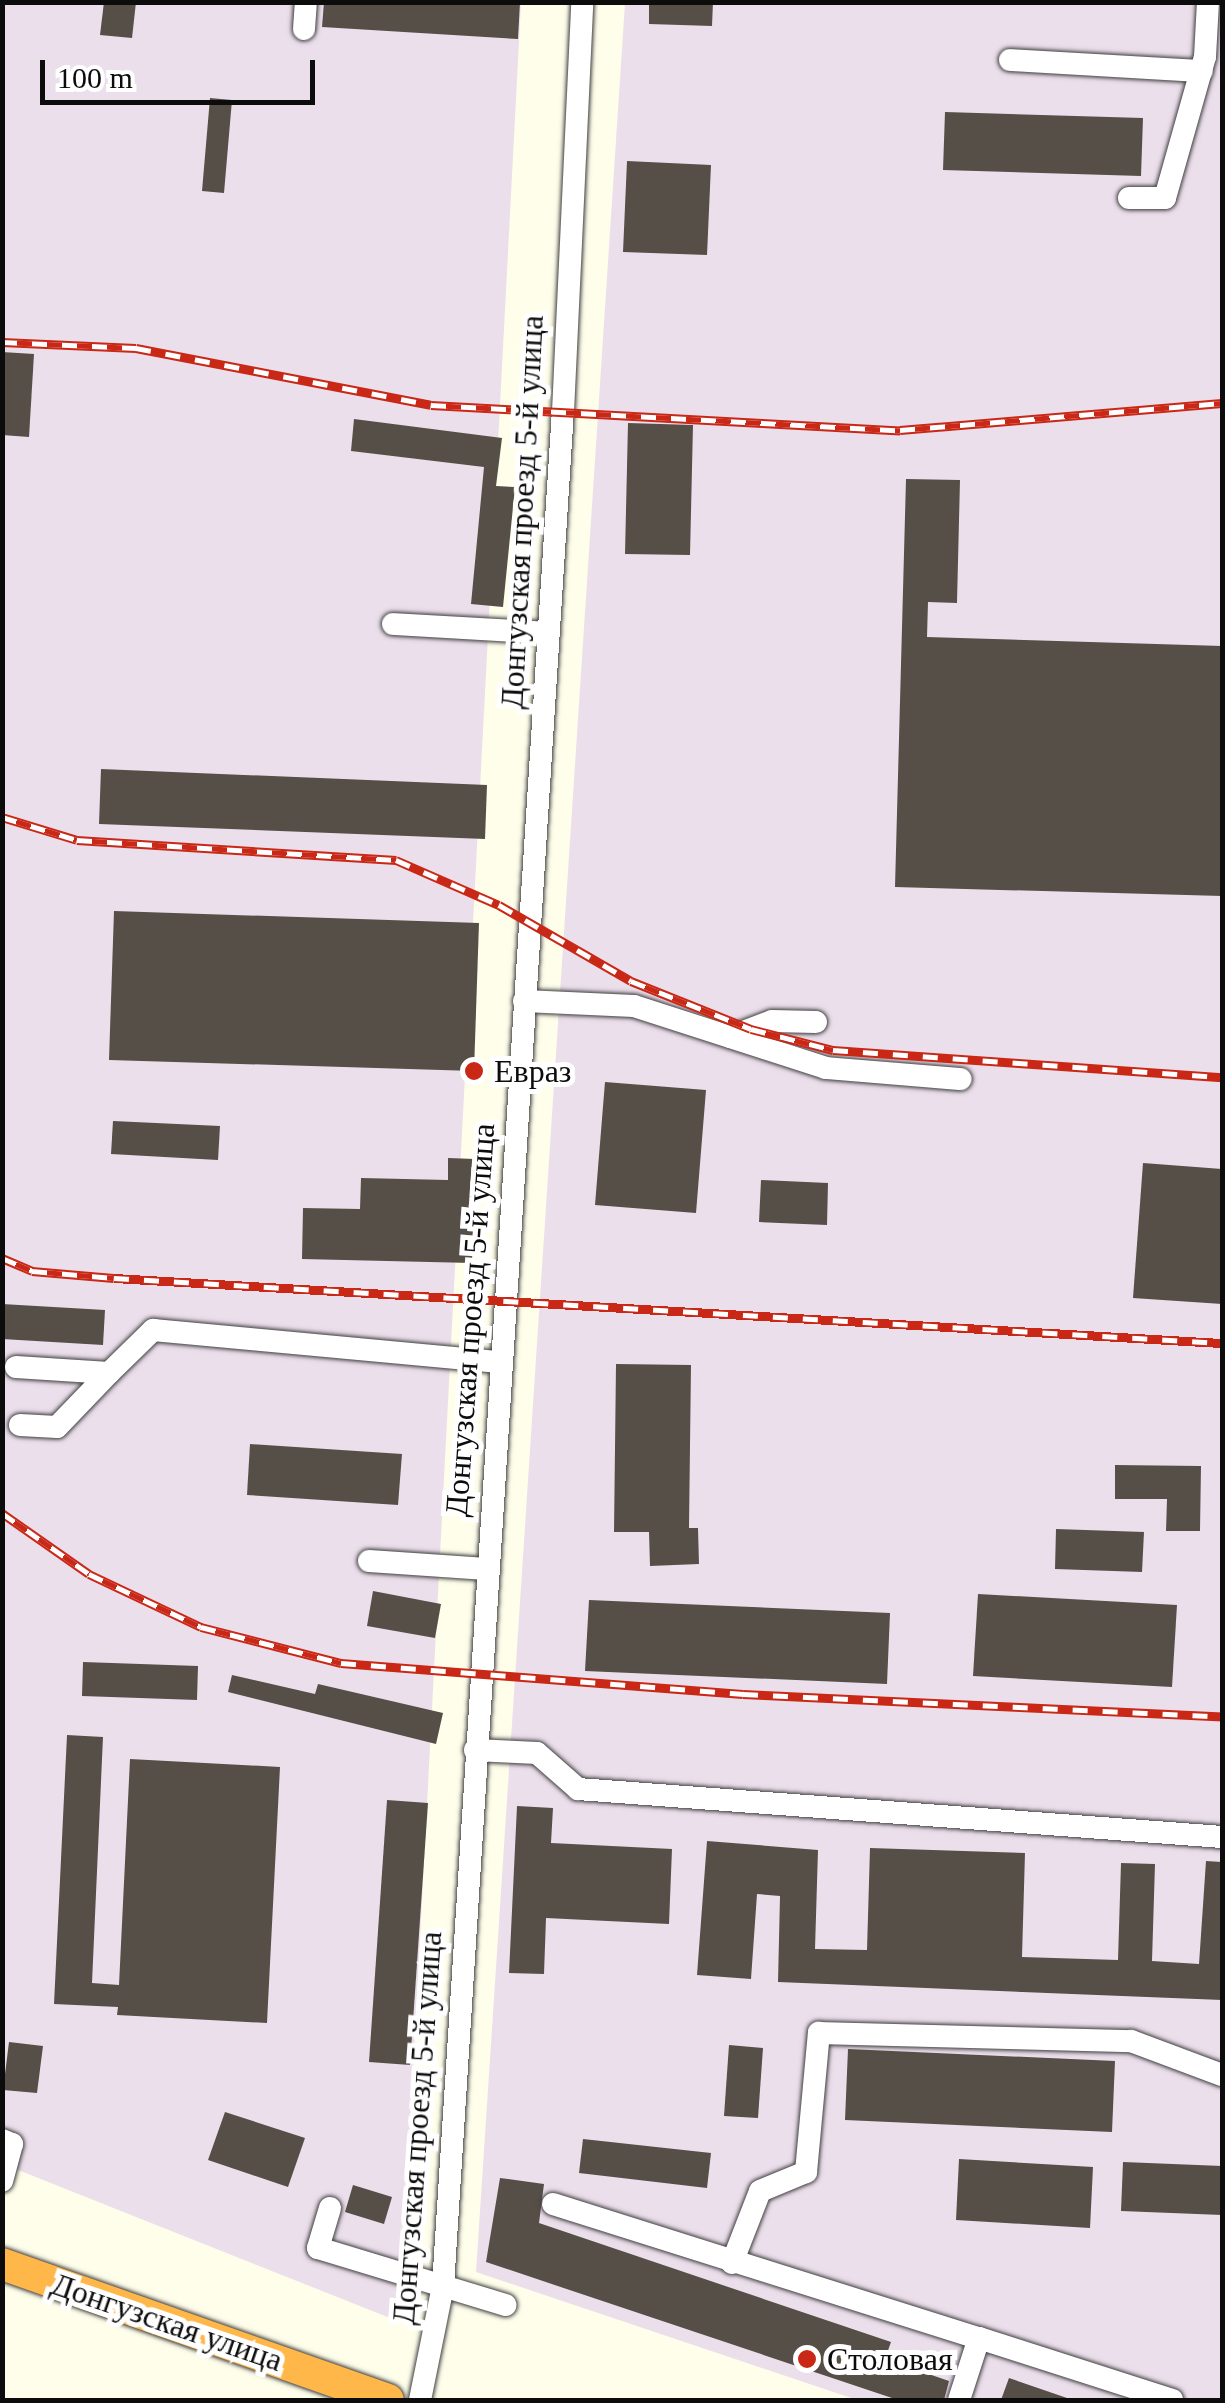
<!DOCTYPE html>
<html>
<head>
<meta charset="utf-8">
<style>
  body { margin:0 }
  #map { position:relative; width:1225px; height:2403px; overflow:hidden; background:#fffeeb; font-family:"Times New Roman",serif }
  div>[style] { position:absolute }
  [style*='--x'] { left:calc(var(--x)*1px); top:calc(var(--y)*1px); width:calc(var(--w)*1px); rotate:calc(var(--a)*1deg) }
  .industrial>* { inset:0; background:#ecdfec }
  .building>* { inset:0; background:#564f47 }
  .roads { filter:drop-shadow(0 0 2px #3f3f3f) drop-shadow(0 0 2px #3f3f3f) }
  .minor>* { height:22px; margin:-11px; padding:0 11px; transform-origin:11px; border-radius:11px; background:#fff }
  .highway>* { height:32px; margin:-16px; padding:0 16px; transform-origin:16px; border-radius:16px; background:#ffb749 }
  .rail>* { height:9px; margin-top:-4.5px; transform-origin:0; background:repeating-linear-gradient(90deg,#fff 0 15px,#ca2816 0 30px); box-sizing:border-box; border-block:2px solid #ca2816 }
  .dots>* { width:28px; height:28px; translate:-50% -50%; box-sizing:border-box; border:5px solid #fff; border-radius:50% }
  span { translate:-50% -50%; white-space:nowrap; text-align:center; line-height:1.15; -webkit-text-stroke:10px #fff; paint-order:stroke }
  .street-label { font-size:32px; color:#0c0c0c }
  .poi-label { font-size:32px; color:#0c0c0c }
  .left { translate:0 -50%; text-align:left }
  .frame { position:absolute; inset:0; border:5px solid #0c0c0c; pointer-events:none }
  .scale { position:absolute; left:40px; top:60px; width:275px; height:45px; box-sizing:border-box; border:5px solid #0c0c0c; border-top:0; padding-left:12px; font-size:30px; line-height:35px; white-space:nowrap; color:#0c0c0c; -webkit-text-stroke:8px #fff; paint-order:stroke }
</style>
</head>
<body>
<div id="map">
  <div class="industrial">
    <div style="clip-path:polygon(2px 3px,521px 3px,400px 2322px,3px 2164px)"></div>
    <div style="clip-path:polygon(625px 3px,1222px 3px,1222px 2400px,857px 2400px,476px 2272px)"></div>
  </div>
  <div class="building">
    <div style="clip-path:polygon(104px 2px,136px 2px,132px 38px,100px 35px)"></div>
    <div style="clip-path:polygon(324px 2px,520px 2px,518px 39px,322px 27px)"></div>
    <div style="clip-path:polygon(649px 2px,713px 2px,712px 26px,649px 24px)"></div>
    <div style="clip-path:polygon(210px 98px,232px 100px,224px 193px,202px 191px)"></div>
    <div style="clip-path:polygon(945px 112px,1143px 118px,1141px 176px,943px 170px)"></div>
    <div style="clip-path:polygon(627px 161px,711px 165px,707px 255px,623px 252px)"></div>
    <div style="clip-path:polygon(2px 352px,34px 354px,29px 437px,2px 435px)"></div>
    <div style="clip-path:polygon(354px 419px,502px 438px,496px 486px,515px 487px,503px 607px,471px 604px,484px 467px,351px 451px)"></div>
    <div style="clip-path:polygon(628px 423px,693px 425px,690px 555px,625px 554px)"></div>
    <div style="clip-path:polygon(906px 479px,960px 480px,957px 603px,928px 602px,927px 637px,1222px 646px,1222px 896px,895px 887px)"></div>
    <div style="clip-path:polygon(101px 769px,487px 785px,485px 839px,99px 824px)"></div>
    <div style="clip-path:polygon(114px 911px,479px 923px,474px 1071px,109px 1060px)"></div>
    <div style="clip-path:polygon(605px 1082px,706px 1090px,696px 1213px,595px 1205px)"></div>
    <div style="clip-path:polygon(113px 1121px,220px 1126px,218px 1160px,111px 1154px)"></div>
    <div style="clip-path:polygon(448px 1158px,475px 1159px,472px 1263px,302px 1259px,303px 1208px,360px 1209px,361px 1178px,448px 1180px)"></div>
    <div style="clip-path:polygon(1143px 1163px,1222px 1169px,1222px 1304px,1133px 1298px)"></div>
    <div style="clip-path:polygon(761px 1180px,828px 1183px,827px 1225px,759px 1222px)"></div>
    <div style="clip-path:polygon(2px 1304px,105px 1310px,103px 1345px,2px 1339px)"></div>
    <div style="clip-path:polygon(616px 1364px,691px 1365px,689px 1528px,698px 1528px,699px 1564px,650px 1566px,649px 1532px,614px 1532px)"></div>
    <div style="clip-path:polygon(250px 1444px,402px 1454px,398px 1505px,247px 1495px)"></div>
    <div style="clip-path:polygon(1115px 1465px,1201px 1466px,1200px 1531px,1166px 1531px,1167px 1499px,1115px 1499px)"></div>
    <div style="clip-path:polygon(1056px 1529px,1144px 1532px,1142px 1572px,1055px 1569px)"></div>
    <div style="clip-path:polygon(373px 1591px,441px 1604px,435px 1638px,367px 1626px)"></div>
    <div style="clip-path:polygon(978px 1594px,1177px 1605px,1172px 1687px,973px 1676px)"></div>
    <div style="clip-path:polygon(589px 1600px,890px 1613px,887px 1684px,585px 1671px)"></div>
    <div style="clip-path:polygon(83px 1662px,198px 1666px,197px 1700px,82px 1696px)"></div>
    <div style="clip-path:polygon(232px 1675px,315px 1694px,318px 1684px,443px 1713px,436px 1744px,228px 1692px)"></div>
    <div style="clip-path:polygon(67px 1735px,103px 1737px,92px 1983px,119px 1985px,130px 1759px,280px 1767px,267px 2023px,117px 2015px,118px 2007px,54px 2004px)"></div>
    <div style="clip-path:polygon(387px 1800px,428px 1803px,410px 2065px,369px 2062px)"></div>
    <div style="clip-path:polygon(517px 1806px,553px 1808px,551px 1843px,672px 1849px,669px 1924px,546px 1918px,544px 1974px,509px 1973px)"></div>
    <div style="clip-path:polygon(707px 1841px,818px 1850px,815px 1949px,867px 1950px,870px 1848px,1025px 1853px,1022px 1957px,1118px 1960px,1121px 1863px,1155px 1864px,1152px 1961px,1199px 1964px,1206px 1861px,1222px 1862px,1222px 2000px,778px 1982px,780px 1896px,757px 1894px,751px 1979px,697px 1975px)"></div>
    <div style="clip-path:polygon(9px 2042px,43px 2046px,37px 2093px,3px 2090px)"></div>
    <div style="clip-path:polygon(729px 2045px,763px 2048px,758px 2118px,724px 2116px)"></div>
    <div style="clip-path:polygon(848px 2049px,1115px 2061px,1112px 2132px,845px 2120px)"></div>
    <div style="clip-path:polygon(225px 2112px,305px 2138px,288px 2187px,208px 2160px)"></div>
    <div style="clip-path:polygon(583px 2139px,711px 2153px,707px 2188px,579px 2173px)"></div>
    <div style="clip-path:polygon(959px 2159px,1093px 2167px,1090px 2228px,956px 2220px)"></div>
    <div style="clip-path:polygon(1123px 2162px,1222px 2166px,1222px 2215px,1121px 2211px)"></div>
    <div style="clip-path:polygon(500px 2178px,544px 2184px,539px 2223px,891px 2342px,885px 2359px,949px 2381px,944px 2400px,898px 2400px,486px 2262px)"></div>
    <div style="clip-path:polygon(353px 2185px,392px 2197px,384px 2224px,345px 2212px)"></div>
    <div style="clip-path:polygon(1009px 2378px,1067px 2398px,1066px 2400px,1001px 2400px)"></div>
  </div>
  <div class="roads">
    <div class="minor">
      <div style="--x:304;--y:29;--w:27;--a:-86"></div>
      <div style="--x:1010;--y:60;--w:192;--a:3.3"></div>
      <div style="--x:1129;--y:198;--w:36;--a:0"></div>
      <div style="--x:1165;--y:198;--w:147;--a:-74.2"></div>
      <div style="--x:1205;--y:57;--w:55;--a:-86.9"></div>
      <div style="--x:393;--y:624;--w:155;--a:3.3"></div>
      <div style="--x:524;--y:1001;--w:110;--a:2.6"></div>
      <div style="--x:634;--y:1006;--w:202;--a:17.9"></div>
      <div style="--x:826;--y:1068;--w:135;--a:4.7"></div>
      <div style="--x:730;--y:1037;--w:45;--a:-20.9"></div>
      <div style="--x:772;--y:1021;--w:44;--a:1.3"></div>
      <div style="--x:16;--y:1367;--w:93;--a:3.7"></div>
      <div style="--x:109;--y:1373;--w:62;--a:-44.3"></div>
      <div style="--x:153;--y:1330;--w:348;--a:5.3"></div>
      <div style="--x:20;--y:1425;--w:37;--a:3"></div>
      <div style="--x:57;--y:1427;--w:75;--a:-46.1"></div>
      <div style="--x:369;--y:1561;--w:118;--a:3.9"></div>
      <div style="--x:475;--y:1750;--w:62;--a:2.8"></div>
      <div style="--x:537;--y:1753;--w:55;--a:41.3"></div>
      <div style="--x:578;--y:1789;--w:646;--a:4.26"></div>
      <div style="--x:2;--y:2140;--w:11;--a:22"></div>
      <div style="--x:12;--y:2144;--w:38;--a:105"></div>
      <div style="--x:553;--y:2204;--w:447;--a:17.5"></div>
      <div style="--x:979;--y:2338;--w:65;--a:107.9"></div>
      <div style="--x:330;--y:2208;--w:42;--a:106.7"></div>
      <div style="--x:318;--y:2248;--w:196;--a:16.9"></div>
      <div style="--x:732;--y:2263;--w:77;--a:-68.7"></div>
      <div style="--x:760;--y:2191;--w:50;--a:-22.4"></div>
      <div style="--x:806;--y:2172;--w:140;--a:-84.7"></div>
      <div style="--x:819;--y:2033;--w:312;--a:1.5"></div>
      <div style="--x:1131;--y:2041;--w:97;--a:20.5"></div>
      <div style="--x:979;--y:2338;--w:203;--a:17.8"></div>
      <div style="--x:420;--y:2400;--w:116;--a:-78.6"></div>
      <div style="--x:443;--y:2286;--w:1878;--a:-86.34"></div>
      <div style="--x:563;--y:412;--w:410;--a:-87.3"></div>
    </div>
    <div class="highway">
      <div style="--x:2;--y:2264;--w:409;--a:19.4"></div>
    </div>
  </div>
  <div class="rail">
    <div style="--x:2;--y:342;--w:134;--a:2.6"></div>
    <div style="--x:136;--y:348;--w:300;--a:10.9"></div>
    <div style="--x:431;--y:405;--w:470;--a:3.1"></div>
    <div style="--x:900;--y:430;--w:323;--a:-4.8"></div>
    <div style="--x:2;--y:817;--w:78;--a:17"></div>
    <div style="--x:77;--y:840;--w:320;--a:3.6"></div>
    <div style="--x:396;--y:860;--w:112;--a:23.6"></div>
    <div style="--x:499;--y:905;--w:152;--a:29.9"></div>
    <div style="--x:631;--y:981;--w:129;--a:21.8"></div>
    <div style="--x:751;--y:1029;--w:85;--a:14.4"></div>
    <div style="--x:833;--y:1050;--w:390;--a:4"></div>
    <div style="--x:2;--y:1258;--w:33;--a:23"></div>
    <div style="--x:32;--y:1271;--w:82;--a:4.9"></div>
    <div style="--x:114;--y:1278;--w:1110;--a:3.36"></div>
    <div style="--x:2;--y:1513;--w:106;--a:35"></div>
    <div style="--x:89;--y:1574;--w:124;--a:25.3"></div>
    <div style="--x:201;--y:1627;--w:145;--a:14.4"></div>
    <div style="--x:341;--y:1663;--w:403;--a:4.4"></div>
    <div style="--x:743;--y:1694;--w:480;--a:2.7"></div>
  </div>
  <div class="dots">
    <div style="left:474px;top:1071px;background:#ca2816"></div>
    <div style="left:807px;top:2359px;background:#ca2816"></div>
  </div>
  <div class="street-label">
    <span style="left:522px;top:512px;rotate:-87deg">Донгузская проезд 5-й улица</span>
    <span style="left:470px;top:1320px;rotate:-86deg">Донгузская проезд 5-й улица</span>
    <span style="left:417px;top:2128px;rotate:-86deg">Донгузская проезд 5-й улица</span>
    <span style="left:167px;top:2322px;rotate:19deg">Донгузская улица</span>
  </div>
  <div class="poi-label">
    <span class="left" style="left:494px;top:1071px">Евраз</span>
    <span class="left" style="left:827px;top:2359px">Столовая</span>
  </div>
  <div class="frame"></div>
  <div class="scale">100 m</div>
</div>
</body>
</html>
